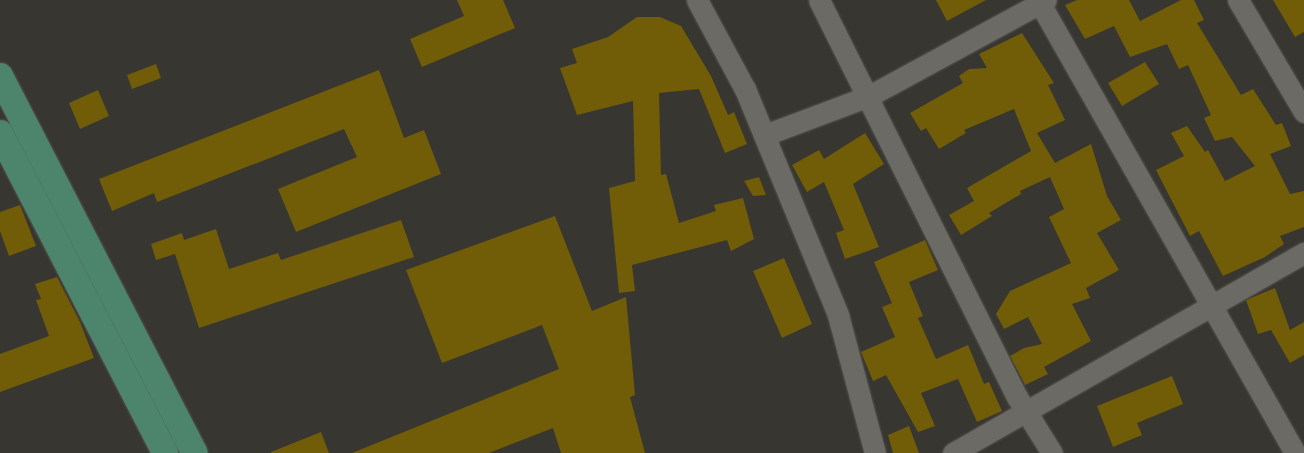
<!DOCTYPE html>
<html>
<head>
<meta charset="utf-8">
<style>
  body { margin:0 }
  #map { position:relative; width:1304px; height:453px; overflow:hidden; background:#383631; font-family:Lato,sans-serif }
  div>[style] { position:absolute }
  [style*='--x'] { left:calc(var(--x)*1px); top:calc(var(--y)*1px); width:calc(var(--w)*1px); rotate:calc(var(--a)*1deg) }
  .building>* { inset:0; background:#715c08 }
  .roads { filter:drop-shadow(0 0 1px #54534e) drop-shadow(0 0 1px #54534e) }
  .minor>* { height:21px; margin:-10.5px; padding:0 10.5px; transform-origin:10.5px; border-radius:10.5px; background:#6c6a64 }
  .major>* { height:26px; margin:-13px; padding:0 13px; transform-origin:13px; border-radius:13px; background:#4d856c }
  span { translate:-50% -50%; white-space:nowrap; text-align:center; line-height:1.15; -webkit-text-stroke:5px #2e2c27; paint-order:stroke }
</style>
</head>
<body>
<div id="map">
  <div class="building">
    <div style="clip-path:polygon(457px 0,503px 0,515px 28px,422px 67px,410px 39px,464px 16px)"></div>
    <div style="clip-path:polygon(936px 0,986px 0,947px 21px)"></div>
    <div style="clip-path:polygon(1077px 0,1129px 0,1140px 21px,1181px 0,1194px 0,1204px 20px,1197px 23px,1241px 95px,1253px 89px,1276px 125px,1282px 123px,1291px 146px,1270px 154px,1290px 194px,1304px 191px,1304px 227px,1280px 236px,1284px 244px,1265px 257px,1223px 276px,1199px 231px,1190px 236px,1156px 170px,1184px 156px,1171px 133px,1187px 126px,1205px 152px,1208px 150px,1225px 181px,1255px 166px,1232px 137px,1215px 141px,1204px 118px,1211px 115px,1188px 65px,1179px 69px,1167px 44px,1130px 57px,1114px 26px,1085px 39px,1065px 5px)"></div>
    <div style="clip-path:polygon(1273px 0,1304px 0,1304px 32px,1295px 37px)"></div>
    <div style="clip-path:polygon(637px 17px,660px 17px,681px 26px,711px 76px,728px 115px,734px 112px,747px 144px,725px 153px,699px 89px,659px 93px,661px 175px,666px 174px,679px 223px,716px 211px,714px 205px,743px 198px,754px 239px,731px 251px,727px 240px,632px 265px,635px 291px,619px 293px,609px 188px,635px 181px,633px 101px,577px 115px,560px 68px,577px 63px,572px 49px,608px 37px)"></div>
    <div style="clip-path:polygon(1022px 33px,1054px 83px,1048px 85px,1065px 120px,1037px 133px,1055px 163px,1091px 144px,1107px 196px,1121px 220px,1097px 233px,1119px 270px,1086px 288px,1090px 298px,1072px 304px,1091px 341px,1044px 367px,1048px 374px,1025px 385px,1010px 356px,1024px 348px,1042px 344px,1028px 317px,1004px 329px,996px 314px,1010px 291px,1071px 263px,1049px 217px,1064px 209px,1050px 177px,1020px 191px,1021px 194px,989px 213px,992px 216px,961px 235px,949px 215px,974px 201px,967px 188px,1031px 151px,1014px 109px,964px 130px,966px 133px,939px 149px,926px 128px,921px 131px,910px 113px,963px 83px,959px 76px,969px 69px,987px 68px,979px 54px)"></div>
    <div style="clip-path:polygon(1145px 62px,1159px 84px,1122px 106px,1108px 83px)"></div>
    <div style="clip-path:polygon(156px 64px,161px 78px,132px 89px,127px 75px)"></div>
    <div style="clip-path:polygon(379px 70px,404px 138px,424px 130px,441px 174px,296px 232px,278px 189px,357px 157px,344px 129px,157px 202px,154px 193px,112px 211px,99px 179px)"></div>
    <div style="clip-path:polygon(98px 90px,109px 116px,80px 129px,69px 103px)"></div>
    <div style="clip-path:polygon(865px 133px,884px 164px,853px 184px,879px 247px,845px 259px,836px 233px,844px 230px,824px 182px,807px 192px,792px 165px,819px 150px,824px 159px)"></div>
    <div style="clip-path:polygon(759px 177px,766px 195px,753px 196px,744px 181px)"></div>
    <div style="clip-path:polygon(20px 205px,36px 246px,9px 256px,0 231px,0 212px)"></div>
    <div style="clip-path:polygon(555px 216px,592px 311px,626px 297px,635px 395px,630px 397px,645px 453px,561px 453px,553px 428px,489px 453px,352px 453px,559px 369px,542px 325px,442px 363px,406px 270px)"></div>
    <div style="clip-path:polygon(401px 220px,414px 257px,199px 328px,175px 254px,156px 260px,151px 244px,182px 233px,184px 240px,216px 229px,229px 269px,278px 253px,281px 260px)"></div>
    <div style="clip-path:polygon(925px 240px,938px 270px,909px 282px,923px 316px,918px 318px,936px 359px,968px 345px,984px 384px,989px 382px,1002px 411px,977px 422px,958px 379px,921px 393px,935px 426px,918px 432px,886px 375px,873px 381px,861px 352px,895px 337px,882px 307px,892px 303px,874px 262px)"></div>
    <div style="clip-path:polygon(784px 258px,812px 324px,782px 338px,753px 271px)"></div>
    <div style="clip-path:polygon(57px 277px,80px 322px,94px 358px,0 392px,0 354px,49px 336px,36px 300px,41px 299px,35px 284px)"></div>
    <div style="clip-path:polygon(1275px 288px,1290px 330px,1304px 322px,1304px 355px,1290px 363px,1271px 330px,1258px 334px,1246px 300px)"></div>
    <div style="clip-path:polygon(1172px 376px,1183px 404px,1137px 423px,1142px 435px,1113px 447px,1097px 406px)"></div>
    <div style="clip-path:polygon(909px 426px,919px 453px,893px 453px,888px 435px)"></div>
    <div style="clip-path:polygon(321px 432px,329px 453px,271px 453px,271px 452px)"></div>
  </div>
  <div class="roads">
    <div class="minor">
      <div style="--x:697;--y:0;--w:101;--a:61.7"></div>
      <div style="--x:745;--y:89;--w:244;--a:67.6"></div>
      <div style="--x:838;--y:315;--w:143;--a:75"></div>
      <div style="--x:819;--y:0;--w:444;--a:63.5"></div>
      <div style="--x:1017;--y:397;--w:66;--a:58"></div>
      <div style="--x:1038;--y:0;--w:521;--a:60.43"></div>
      <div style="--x:1238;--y:0;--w:130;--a:59.5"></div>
      <div style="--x:765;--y:135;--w:111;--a:-20.6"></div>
      <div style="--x:869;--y:96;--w:201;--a:-28.5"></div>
      <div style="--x:953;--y:453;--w:404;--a:-29.7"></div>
    </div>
    <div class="major">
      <div style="--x:0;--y:76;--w:424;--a:62.7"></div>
      <div style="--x:0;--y:133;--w:360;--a:62.7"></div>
    </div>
  </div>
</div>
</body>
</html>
